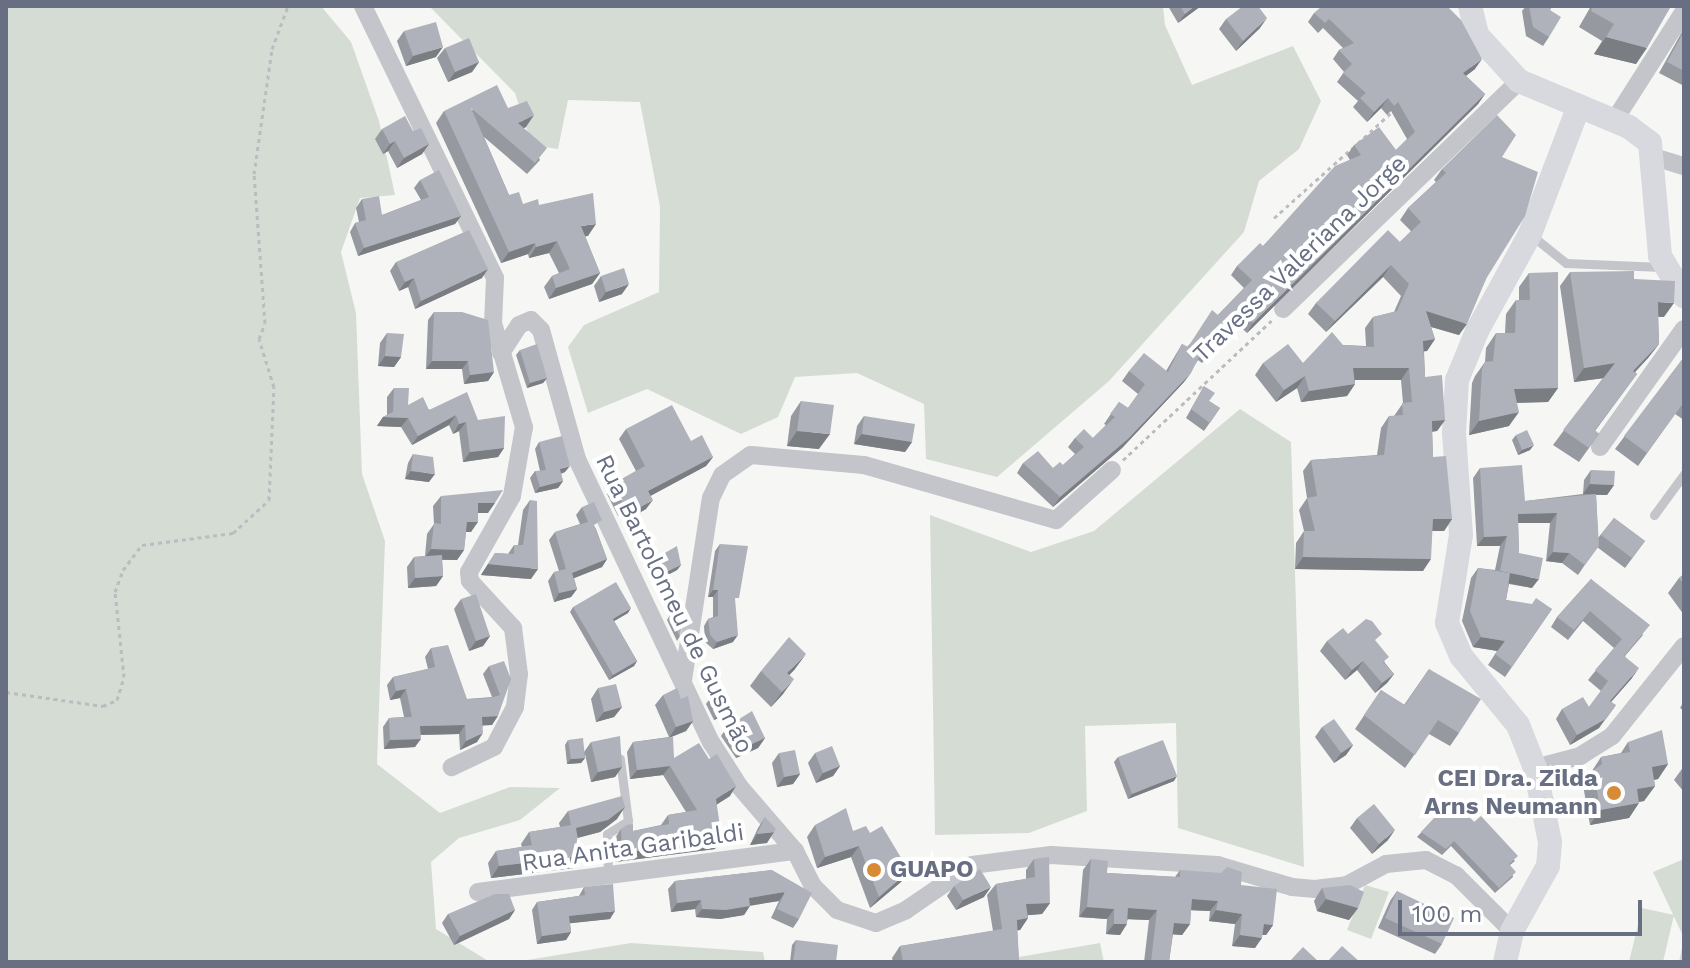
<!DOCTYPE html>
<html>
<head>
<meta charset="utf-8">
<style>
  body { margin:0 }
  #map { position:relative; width:1690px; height:968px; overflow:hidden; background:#f6f7f4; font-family:"Work Sans",sans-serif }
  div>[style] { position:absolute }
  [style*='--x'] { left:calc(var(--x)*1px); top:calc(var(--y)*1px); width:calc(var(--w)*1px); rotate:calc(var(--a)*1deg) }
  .green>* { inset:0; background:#d5dcd4 }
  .path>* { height:3px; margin-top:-1.5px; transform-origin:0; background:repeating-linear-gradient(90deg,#bbbcc0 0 4px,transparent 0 8px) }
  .lane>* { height:9px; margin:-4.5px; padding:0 4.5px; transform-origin:4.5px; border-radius:4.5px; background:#c3c5ca }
  .street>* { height:18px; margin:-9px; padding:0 9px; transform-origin:9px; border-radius:9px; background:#c3c5ca }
  .secondary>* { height:24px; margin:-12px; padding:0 12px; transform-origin:12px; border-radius:12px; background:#d8d9df }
  .wall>* { inset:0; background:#9699a0 }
  .shaded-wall>* { inset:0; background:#7a7d82 }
  .building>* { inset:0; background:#afb2ba }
  .dots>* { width:22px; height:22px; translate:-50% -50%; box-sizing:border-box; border:4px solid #fff; border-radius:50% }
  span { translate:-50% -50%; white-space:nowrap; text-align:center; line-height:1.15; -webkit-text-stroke:8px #fff; paint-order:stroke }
  .street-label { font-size:24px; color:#686f83 }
  .poi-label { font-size:24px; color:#686f83; font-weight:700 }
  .right { translate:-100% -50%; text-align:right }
  .left { translate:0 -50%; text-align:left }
  .frame { position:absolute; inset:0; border:8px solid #686f83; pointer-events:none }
  .scale { position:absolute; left:1398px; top:900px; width:244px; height:36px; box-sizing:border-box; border:4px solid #686f83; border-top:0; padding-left:10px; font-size:24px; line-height:28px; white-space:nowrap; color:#686f83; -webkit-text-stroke:6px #fff; paint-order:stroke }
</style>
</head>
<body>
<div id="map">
  <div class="green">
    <div style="clip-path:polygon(6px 6px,321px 6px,351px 42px,379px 121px,395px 195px,360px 198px,341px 252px,356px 313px,362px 474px,385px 541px,377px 764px,440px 813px,510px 787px,560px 788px,520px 820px,459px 838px,431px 862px,436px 929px,490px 962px,6px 962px)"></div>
    <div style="clip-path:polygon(429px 6px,1163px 6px,1165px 25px,1192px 85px,1293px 46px,1321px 101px,1299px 149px,1259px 181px,1244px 232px,1109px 381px,997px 477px,926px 459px,924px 404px,857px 373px,795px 377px,778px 417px,741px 434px,647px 389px,588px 413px,568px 347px,584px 325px,659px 292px,660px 207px,640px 102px,568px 100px,558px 149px,532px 145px,515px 93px)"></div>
    <div style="clip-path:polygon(1240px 409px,1291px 442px,1304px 867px,1178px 828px,1176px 723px,1085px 726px,1087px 811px,1029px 833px,935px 835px,930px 515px,1031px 552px,1094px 531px)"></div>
    <div style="clip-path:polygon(1684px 859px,1684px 962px,1679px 962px,1684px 938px,1653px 872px)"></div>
    <div style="clip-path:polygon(1365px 885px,1389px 892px,1371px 939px,1347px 930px)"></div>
    <div style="clip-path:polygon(1642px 908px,1674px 915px,1663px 962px,1629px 962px)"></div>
    <div style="clip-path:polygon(631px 943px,763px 952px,765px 962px,515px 962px)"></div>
    <div style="clip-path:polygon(1100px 943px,1104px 962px,1019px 962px,1019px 957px)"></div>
  </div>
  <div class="path">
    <div style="--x:1358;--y:143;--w:49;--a:-42.5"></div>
    <div style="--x:1274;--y:218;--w:105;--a:-41.9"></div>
    <div style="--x:1123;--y:460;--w:204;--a:-43.2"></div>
    <div style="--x:6;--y:692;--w:98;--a:8.2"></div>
    <div style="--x:103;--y:706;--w:15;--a:-23"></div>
    <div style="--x:117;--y:700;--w:24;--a:-73"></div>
    <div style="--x:124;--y:677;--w:85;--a:-96"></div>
    <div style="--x:115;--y:592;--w:23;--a:-70"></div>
    <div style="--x:123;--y:570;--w:31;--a:-53"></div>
    <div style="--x:142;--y:545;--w:92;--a:-7.5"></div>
    <div style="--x:233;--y:533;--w:49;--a:-42.5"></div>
    <div style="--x:269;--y:500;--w:113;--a:-87.5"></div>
    <div style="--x:274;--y:387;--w:50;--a:-107.4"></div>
    <div style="--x:259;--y:339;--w:17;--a:-69"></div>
    <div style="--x:265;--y:323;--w:149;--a:-94.2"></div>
    <div style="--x:254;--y:174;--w:126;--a:-81.8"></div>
    <div style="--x:272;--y:49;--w:46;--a:-69.6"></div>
  </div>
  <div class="lane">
    <div style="--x:1531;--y:235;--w:45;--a:38.7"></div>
    <div style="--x:1566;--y:263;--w:96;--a:2.4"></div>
    <div style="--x:1654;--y:515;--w:51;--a:-53.8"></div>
    <div style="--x:608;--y:876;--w:42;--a:-91.4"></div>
    <div style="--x:607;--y:834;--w:25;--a:-32"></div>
    <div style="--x:628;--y:821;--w:63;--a:-97.4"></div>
  </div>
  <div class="street">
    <div style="--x:363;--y:6;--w:302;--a:64.1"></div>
    <div style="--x:495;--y:278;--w:45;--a:92.5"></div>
    <div style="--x:493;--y:323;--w:109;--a:73.4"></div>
    <div style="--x:524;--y:427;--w:70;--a:99.9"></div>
    <div style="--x:512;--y:496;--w:87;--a:119.5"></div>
    <div style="--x:469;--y:572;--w:9;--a:84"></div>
    <div style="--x:470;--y:581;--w:64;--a:47.5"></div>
    <div style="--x:513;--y:628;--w:46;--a:82.6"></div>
    <div style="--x:519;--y:674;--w:33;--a:97"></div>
    <div style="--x:515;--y:707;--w:45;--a:117.7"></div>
    <div style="--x:494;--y:747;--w:47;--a:154.5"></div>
    <div style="--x:1614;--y:121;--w:130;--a:-57.5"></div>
    <div style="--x:1654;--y:157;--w:31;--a:17"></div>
    <div style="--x:1283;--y:309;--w:328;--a:-44"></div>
    <div style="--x:501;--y:353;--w:33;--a:-57"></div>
    <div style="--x:519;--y:325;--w:13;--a:-23"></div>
    <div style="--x:531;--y:320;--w:14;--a:45"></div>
    <div style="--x:541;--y:330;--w:134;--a:74.4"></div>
    <div style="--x:577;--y:459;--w:313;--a:64.7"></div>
    <div style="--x:711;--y:742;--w:52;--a:57.5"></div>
    <div style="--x:739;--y:786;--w:86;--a:49.3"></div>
    <div style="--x:795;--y:851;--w:38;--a:63"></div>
    <div style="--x:812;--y:885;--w:35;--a:45"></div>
    <div style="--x:837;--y:910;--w:41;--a:18.4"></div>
    <div style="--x:876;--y:923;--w:33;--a:-23"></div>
    <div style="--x:906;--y:910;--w:80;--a:-34.3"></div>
    <div style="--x:972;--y:865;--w:80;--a:-7.2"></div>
    <div style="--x:1051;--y:855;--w:167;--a:3.4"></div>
    <div style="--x:1218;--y:865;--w:77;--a:16.6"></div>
    <div style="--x:1292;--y:887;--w:23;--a:5"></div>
    <div style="--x:1315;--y:889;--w:32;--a:-7"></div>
    <div style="--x:1347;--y:885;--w:44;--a:-28.3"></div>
    <div style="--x:1386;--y:864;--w:40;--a:-5.7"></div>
    <div style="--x:1426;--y:860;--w:34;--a:27"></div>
    <div style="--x:1456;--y:875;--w:79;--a:45"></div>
    <div style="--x:1600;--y:447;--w:145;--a:-54.6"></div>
    <div style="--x:683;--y:680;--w:184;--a:-81.3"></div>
    <div style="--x:711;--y:498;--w:25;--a:-64"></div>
    <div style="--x:722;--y:475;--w:35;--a:-35"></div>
    <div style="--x:751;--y:455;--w:113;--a:5.1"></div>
    <div style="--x:864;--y:465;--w:200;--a:16"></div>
    <div style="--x:1056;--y:520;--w:75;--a:-41.8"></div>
    <div style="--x:1535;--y:768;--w:47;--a:-14.9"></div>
    <div style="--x:1580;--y:756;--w:38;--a:-32"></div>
    <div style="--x:1612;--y:736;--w:115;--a:-51.3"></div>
    <div style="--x:478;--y:892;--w:320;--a:-7.4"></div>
  </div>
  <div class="secondary">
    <div style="--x:1470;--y:6;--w:30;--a:76"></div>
    <div style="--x:1477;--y:35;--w:62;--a:47.6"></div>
    <div style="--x:1519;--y:81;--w:119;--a:22.7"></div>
    <div style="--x:1629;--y:127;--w:26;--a:37"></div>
    <div style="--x:1650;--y:143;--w:113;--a:84.9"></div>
    <div style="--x:1660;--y:256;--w:47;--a:59"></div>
    <div style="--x:1505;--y:962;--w:32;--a:-77"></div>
    <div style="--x:1512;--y:931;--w:74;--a:-61"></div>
    <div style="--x:1548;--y:866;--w:24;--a:-85"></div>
    <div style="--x:1550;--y:842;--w:76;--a:-101.5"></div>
    <div style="--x:1535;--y:768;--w:46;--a:-111.6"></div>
    <div style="--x:1518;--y:725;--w:89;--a:-129.6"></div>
    <div style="--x:1461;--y:656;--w:36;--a:-113"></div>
    <div style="--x:1447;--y:623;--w:89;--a:-81"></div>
    <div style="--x:1461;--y:535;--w:102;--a:-93.9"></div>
    <div style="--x:1454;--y:433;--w:53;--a:-86.8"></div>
    <div style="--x:1457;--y:380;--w:53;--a:-67.8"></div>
    <div style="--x:1477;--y:331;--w:111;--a:-61.3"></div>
    <div style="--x:1530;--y:234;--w:137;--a:-69.1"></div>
  </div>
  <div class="wall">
    <div style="clip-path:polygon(1168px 6px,1201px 6px,1178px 23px)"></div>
    <div style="clip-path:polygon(1526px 6px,1552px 6px,1550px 10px,1549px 37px,1543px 46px,1526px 36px,1522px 11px)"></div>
    <div style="clip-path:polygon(1591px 6px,1671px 6px,1636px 64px,1594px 54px,1602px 41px,1579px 27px)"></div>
    <div style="clip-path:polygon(1314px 13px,1475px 69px,1466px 76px,1485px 94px,1478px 104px,1247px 333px,1235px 322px,1202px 363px,1198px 360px,1184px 382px,1122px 448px,1053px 507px,1017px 473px,1023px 463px,1053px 468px,1063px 465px,1075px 454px,1068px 447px,1075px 438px,1093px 438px,1106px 425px,1104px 424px,1119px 402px,1128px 408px,1138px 394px,1122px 381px,1129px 371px,1166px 371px,1182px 344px,1187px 347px,1244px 288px,1231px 275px,1237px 266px,1263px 246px,1350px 160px,1347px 155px,1354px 145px,1396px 150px,1407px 139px,1391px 111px,1387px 115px,1381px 108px,1367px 122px,1353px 107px,1358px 101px,1337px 82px,1344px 72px,1333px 59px,1339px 50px,1343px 48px,1323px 28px,1318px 33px,1308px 22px)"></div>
    <div style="clip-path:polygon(1226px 19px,1260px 28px,1236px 51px,1219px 29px)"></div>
    <div style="clip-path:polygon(1684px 28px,1684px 86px,1659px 73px)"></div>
    <div style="clip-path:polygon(404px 31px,436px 57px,406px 66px,397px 41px)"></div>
    <div style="clip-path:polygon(445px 48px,479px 62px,472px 72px,448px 82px,437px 58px)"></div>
    <div style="clip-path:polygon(508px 108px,526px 127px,523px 128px,540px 160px,527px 174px,484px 137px,509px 195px,523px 204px,539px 205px,588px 236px,585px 236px,600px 273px,592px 284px,549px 299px,544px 287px,552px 276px,559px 273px,549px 253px,529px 258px,528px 254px,501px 263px,436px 123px,444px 111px)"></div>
    <div style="clip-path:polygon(382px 129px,413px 131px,429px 144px,422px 154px,397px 168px,388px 151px,383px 154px,375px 139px)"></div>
    <div style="clip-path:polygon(1502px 157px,1486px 279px,1459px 335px,1431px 327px,1435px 339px,1427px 351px,1424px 351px,1425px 377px,1445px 420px,1437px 431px,1432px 432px,1433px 457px,1452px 519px,1444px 531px,1432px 531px,1423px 571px,1295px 569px,1296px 543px,1304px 531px,1299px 510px,1307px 498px,1303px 471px,1311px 460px,1377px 455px,1381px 428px,1389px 416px,1394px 416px,1403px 403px,1401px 380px,1355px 380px,1355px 384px,1347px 396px,1301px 402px,1297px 388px,1276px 402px,1255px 375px,1263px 363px,1303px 363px,1343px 345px,1366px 346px,1365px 328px,1373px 317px,1394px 312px,1401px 296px,1383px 277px,1326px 332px,1308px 314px,1316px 303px,1400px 242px,1411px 231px,1400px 220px,1408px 208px,1436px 182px,1434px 180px,1442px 169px)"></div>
    <div style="clip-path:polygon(420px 180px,461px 216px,455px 224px,358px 256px,350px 232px,355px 223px,359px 222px,356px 208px,362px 199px,382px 215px,421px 200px,414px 188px)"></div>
    <div style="clip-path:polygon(396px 262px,482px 278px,415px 309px,408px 287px,399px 291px,390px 271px)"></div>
    <div style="clip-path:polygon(1570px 272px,1634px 279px,1664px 317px,1658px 317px,1659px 344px,1648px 358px,1635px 372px,1637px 374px,1595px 431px,1599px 434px,1579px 462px,1553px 445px,1603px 378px,1574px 382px,1560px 286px)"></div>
    <div style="clip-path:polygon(1529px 273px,1558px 388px,1548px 402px,1517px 403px,1509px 426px,1469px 435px,1472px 383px,1475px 376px,1485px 362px,1486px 348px,1496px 333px,1505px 333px,1506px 314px,1516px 300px,1519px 300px,1519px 287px)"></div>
    <div style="clip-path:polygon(601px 276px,622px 294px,599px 302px,594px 286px)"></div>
    <div style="clip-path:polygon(434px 312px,494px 372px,488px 381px,464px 384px,462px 369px,426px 369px,428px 320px)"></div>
    <div style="clip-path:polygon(387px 333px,401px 357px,394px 367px,378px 366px,380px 343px)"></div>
    <div style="clip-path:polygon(520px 350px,547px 378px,543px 383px,527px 388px,516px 355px)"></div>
    <div style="clip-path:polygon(1684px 357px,1684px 420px,1675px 414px,1638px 466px,1615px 449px)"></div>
    <div style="clip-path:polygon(1204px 386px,1209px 401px,1220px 408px,1204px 431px,1186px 418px)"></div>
    <div style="clip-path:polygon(394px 388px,408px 405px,478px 420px,504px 448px,498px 457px,463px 462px,459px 431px,453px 434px,449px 425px,412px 445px,401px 427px,377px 426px,383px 417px,387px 415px,387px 397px)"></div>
    <div style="clip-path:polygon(801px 401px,819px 449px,787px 446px,791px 416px)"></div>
    <div style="clip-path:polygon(864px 416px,912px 442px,905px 452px,854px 444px,857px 426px)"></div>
    <div style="clip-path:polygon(626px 429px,691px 441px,713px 457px,706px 466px,650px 496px,646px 509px,625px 521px,622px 514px,618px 516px,607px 494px,613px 484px,636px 471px,619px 439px)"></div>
    <div style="clip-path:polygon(1516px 435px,1530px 450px,1518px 455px,1512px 440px)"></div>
    <div style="clip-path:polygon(539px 442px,565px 472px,561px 474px,563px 481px,558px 488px,535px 493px,530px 478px,535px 471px,540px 471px,535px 449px)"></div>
    <div style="clip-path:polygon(413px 454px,429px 482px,405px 479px,408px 463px)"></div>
    <div style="clip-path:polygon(1480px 468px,1525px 501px,1583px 494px,1584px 480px,1591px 470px,1614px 485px,1607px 495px,1596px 495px,1598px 538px,1614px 518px,1645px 541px,1625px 568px,1597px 547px,1578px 575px,1562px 563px,1546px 561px,1550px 523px,1518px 523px,1519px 553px,1532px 588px,1509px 584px,1506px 600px,1552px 609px,1505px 677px,1488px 665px,1497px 651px,1473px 647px,1462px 621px,1471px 578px,1478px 568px,1495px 570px,1500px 546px,1477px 546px,1473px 478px)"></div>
    <div style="clip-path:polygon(441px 496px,488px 513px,478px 513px,471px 532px,466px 532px,464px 550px,457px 560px,442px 560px,443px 576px,436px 586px,408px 588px,407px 567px,414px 557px,425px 556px,427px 534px,434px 524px,433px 506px)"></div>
    <div style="clip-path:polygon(530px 500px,531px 579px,481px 575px,495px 553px,508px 554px,514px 545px,518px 545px,523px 510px)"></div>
    <div style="clip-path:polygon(582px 507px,596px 529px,607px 559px,602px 567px,574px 578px,577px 589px,571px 597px,554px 602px,548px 581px,554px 572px,559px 571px,549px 540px,555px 532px,580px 524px,576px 515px)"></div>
    <div style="clip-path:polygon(720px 544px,735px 604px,733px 642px,713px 649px,705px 642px,704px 626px,708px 619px,713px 617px,713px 597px,708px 597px,715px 551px)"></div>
    <div style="clip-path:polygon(656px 558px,681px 565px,677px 570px,660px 579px,653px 564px)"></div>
    <div style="clip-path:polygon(1684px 574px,1684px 615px,1668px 593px,1679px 578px)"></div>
    <div style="clip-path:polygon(1591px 579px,1643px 635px,1625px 656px,1632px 678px,1611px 702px,1599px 728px,1570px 745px,1556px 719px,1562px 709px,1589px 707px,1601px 691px,1588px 680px,1614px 648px,1583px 621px,1568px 640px,1551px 627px,1557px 617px)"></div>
    <div style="clip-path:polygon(461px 599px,490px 636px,483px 646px,469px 651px,454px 609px)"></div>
    <div style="clip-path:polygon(573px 607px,628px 613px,614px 621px,637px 661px,634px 666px,609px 680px,570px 612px)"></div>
    <div style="clip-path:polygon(670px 615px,680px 636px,677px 641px,667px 620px)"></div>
    <div style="clip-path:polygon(1348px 634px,1376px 642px,1385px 663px,1394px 674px,1387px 683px,1375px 693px,1357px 670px,1345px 680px,1320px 651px,1327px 641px)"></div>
    <div style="clip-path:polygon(431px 648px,467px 699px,492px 697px,483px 674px,489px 666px,511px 679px,492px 725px,483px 725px,477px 742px,460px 750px,459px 734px,420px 735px,415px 747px,384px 749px,383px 727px,389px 718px,404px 717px,400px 698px,390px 700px,387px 685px,393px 677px,428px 669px,425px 657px)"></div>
    <div style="clip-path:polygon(795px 669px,789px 675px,783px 694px,771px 707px,750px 686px,761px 671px)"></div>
    <div style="clip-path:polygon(1429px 669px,1459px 733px,1450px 746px,1429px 734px,1405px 768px,1355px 729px,1381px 690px,1404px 705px)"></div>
    <div style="clip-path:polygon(598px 688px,622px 707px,614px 717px,596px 722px,591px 699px)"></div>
    <div style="clip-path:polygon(713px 694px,725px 715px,714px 720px,706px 704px)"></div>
    <div style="clip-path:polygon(663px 695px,693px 721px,686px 731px,670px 737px,674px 758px,730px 796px,717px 804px,715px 849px,615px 862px,615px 838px,621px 829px,633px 831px,661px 825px,668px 815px,686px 812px,663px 775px,630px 779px,627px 752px,633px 742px,669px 737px,655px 705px)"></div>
    <div style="clip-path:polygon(1684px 701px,1684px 711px,1680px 708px)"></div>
    <div style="clip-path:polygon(728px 726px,765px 738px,758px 748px,736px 758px,721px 736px)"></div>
    <div style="clip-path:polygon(1322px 727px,1353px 745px,1346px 755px,1334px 763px,1315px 737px)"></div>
    <div style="clip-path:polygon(568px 740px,584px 752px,591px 742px,622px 767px,615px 777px,591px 782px,585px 754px,585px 758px,581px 763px,567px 764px,565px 745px)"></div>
    <div style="clip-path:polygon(1628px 742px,1668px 764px,1658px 779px,1654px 780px,1655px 786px,1644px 801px,1639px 802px,1629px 818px,1590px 825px,1583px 785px,1601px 757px,1621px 753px)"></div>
    <div style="clip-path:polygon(779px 753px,800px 774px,793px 784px,777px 787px,772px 763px)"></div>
    <div style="clip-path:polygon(815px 753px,840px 766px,833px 776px,816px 783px,808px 763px)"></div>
    <div style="clip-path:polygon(1118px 757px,1174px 781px,1128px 799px,1114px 762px)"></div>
    <div style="clip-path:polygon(1684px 766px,1684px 792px,1674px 780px)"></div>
    <div style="clip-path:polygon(1451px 800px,1515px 861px,1510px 865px,1513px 877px,1495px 893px,1451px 846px,1442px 855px,1417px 837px)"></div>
    <div style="clip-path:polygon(568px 811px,617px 819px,600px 832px,578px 838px,581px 856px,573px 868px,491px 878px,488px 863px,496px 851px,522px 847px,521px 844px,529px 832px,560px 827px,559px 823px)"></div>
    <div style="clip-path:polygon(765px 817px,767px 843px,750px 845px,758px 828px)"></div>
    <div style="clip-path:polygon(1357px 818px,1388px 840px,1372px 854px,1350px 828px)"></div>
    <div style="clip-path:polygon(815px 825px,853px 831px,901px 882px,870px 908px,851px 857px,817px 868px,807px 837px)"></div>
    <div style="clip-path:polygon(1034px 859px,1050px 903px,1042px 914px,1028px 915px,1028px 918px,1020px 930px,1017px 930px,1019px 962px,893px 962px,892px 958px,900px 946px,993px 931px,987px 895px,996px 884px,1026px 879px,1026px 870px)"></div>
    <div style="clip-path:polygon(1091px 859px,1107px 873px,1175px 877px,1180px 870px,1241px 885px,1273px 925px,1266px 935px,1262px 935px,1255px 948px,1232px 946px,1235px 924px,1209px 921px,1210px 911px,1191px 910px,1190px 924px,1182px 935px,1173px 934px,1169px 962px,1144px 962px,1149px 920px,1128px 919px,1120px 935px,1106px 934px,1107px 919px,1079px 917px,1083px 870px)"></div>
    <div style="clip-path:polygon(772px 870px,799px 919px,793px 928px,771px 918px,779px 901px,750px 905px,744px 915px,720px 919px,696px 917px,695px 909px,671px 912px,668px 889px,675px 881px)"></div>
    <div style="clip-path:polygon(954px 886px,984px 897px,956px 910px,947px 896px)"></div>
    <div style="clip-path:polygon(584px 887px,610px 919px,570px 923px,571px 932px,566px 940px,537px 944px,532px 910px,537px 902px,579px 896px)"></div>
    <div style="clip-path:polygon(1322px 888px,1358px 908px,1349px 920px,1317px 911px,1314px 901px)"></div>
    <div style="clip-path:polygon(1397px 891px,1442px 944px,1435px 954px,1378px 928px,1390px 901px)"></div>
    <div style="clip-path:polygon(515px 910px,509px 919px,454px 945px,442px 923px,448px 914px)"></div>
    <div style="clip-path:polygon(796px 940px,836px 962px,790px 962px,792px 945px)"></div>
  </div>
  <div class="shaded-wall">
    <div style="clip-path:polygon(1195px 6px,1201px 6px,1178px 23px,1185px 14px)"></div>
    <div style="clip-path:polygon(1267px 18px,1260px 28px,1236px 51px,1243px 41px)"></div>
    <div style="clip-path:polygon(1606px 37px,1647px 48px,1636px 64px,1594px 54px)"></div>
    <div style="clip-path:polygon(443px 47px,436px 57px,406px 66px,413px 56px)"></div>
    <div style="clip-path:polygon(1482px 59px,1475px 69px,1456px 83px,1463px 73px)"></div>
    <div style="clip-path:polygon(479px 62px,472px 72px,448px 82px,455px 72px)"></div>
    <div style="clip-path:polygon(1485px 94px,1478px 104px,1247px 333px,1253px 323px)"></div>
    <div style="clip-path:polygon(1388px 98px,1381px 108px,1367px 122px,1374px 112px)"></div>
    <div style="clip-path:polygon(534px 115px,526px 127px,510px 135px,518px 123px)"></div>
    <div style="clip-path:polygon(395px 141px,388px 151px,383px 154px,390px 144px)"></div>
    <div style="clip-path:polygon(429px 144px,422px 154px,397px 168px,404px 158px)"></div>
    <div style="clip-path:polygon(461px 216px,455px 224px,358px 256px,364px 248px)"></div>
    <div style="clip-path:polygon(596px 224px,588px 236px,573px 238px,581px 226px)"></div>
    <div style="clip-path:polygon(557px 241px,549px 253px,529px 258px,536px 247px)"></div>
    <div style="clip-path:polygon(535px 243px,528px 254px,501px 263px,509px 252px)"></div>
    <div style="clip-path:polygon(1391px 265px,1383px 277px,1326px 332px,1335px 321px)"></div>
    <div style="clip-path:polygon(488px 269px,482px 278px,415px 309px,421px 301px)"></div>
    <div style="clip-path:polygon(600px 273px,592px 284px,549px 299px,556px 288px)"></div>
    <div style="clip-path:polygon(414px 278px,408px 287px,399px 291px,405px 282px)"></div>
    <div style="clip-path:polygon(629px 284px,622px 294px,599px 302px,606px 292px)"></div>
    <div style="clip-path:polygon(1658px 302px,1674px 303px,1664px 317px,1648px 316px)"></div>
    <div style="clip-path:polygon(1426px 311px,1467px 324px,1459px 335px,1418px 323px)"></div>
    <div style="clip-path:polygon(1435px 339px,1427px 351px,1415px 353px,1423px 341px)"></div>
    <div style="clip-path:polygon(1659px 344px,1648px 358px,1623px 385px,1633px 371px)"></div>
    <div style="clip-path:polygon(385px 356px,401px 357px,394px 367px,378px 366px)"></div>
    <div style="clip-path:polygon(432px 361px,468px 361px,462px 369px,426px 369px)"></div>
    <div style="clip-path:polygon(1615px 363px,1605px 378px,1574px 382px,1584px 368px)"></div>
    <div style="clip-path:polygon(1353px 368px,1409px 368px,1401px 380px,1345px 380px)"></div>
    <div style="clip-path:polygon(494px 372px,488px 381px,464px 384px,470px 375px)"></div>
    <div style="clip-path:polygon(1191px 373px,1184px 382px,1122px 448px,1053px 507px,1060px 497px)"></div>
    <div style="clip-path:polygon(1305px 376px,1297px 388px,1276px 402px,1284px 390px)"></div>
    <div style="clip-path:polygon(547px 378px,543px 383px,527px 388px,530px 383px)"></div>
    <div style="clip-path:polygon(1355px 384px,1347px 396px,1301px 402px,1309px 391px)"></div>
    <div style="clip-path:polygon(1558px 388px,1548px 402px,1504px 403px,1514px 389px)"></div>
    <div style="clip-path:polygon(1519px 412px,1509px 426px,1469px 435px,1479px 421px)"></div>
    <div style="clip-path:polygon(456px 415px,449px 425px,412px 445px,418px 436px)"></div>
    <div style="clip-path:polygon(383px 417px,408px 418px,401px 427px,377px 426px)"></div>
    <div style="clip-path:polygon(1445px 420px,1437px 431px,1424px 432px,1432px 421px)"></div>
    <div style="clip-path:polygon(466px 422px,459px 431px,453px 434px,459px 424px)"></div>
    <div style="clip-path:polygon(797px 431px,830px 434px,819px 449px,787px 446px)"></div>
    <div style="clip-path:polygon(862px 434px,912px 442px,905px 452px,854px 444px)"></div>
    <div style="clip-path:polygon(1534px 445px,1530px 450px,1518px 455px,1522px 450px)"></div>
    <div style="clip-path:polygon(504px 448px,498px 457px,463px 462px,470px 452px)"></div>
    <div style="clip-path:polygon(713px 457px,706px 466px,641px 501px,648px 491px)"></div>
    <div style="clip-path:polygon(570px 466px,565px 472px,555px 475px,560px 469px)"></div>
    <div style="clip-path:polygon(411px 471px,435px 474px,429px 482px,405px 479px)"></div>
    <div style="clip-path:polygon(563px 481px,558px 488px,535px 493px,540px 487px)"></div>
    <div style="clip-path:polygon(1590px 484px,1614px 485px,1607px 495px,1583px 494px)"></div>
    <div style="clip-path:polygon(653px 500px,646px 509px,625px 521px,632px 512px)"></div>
    <div style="clip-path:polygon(478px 503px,495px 503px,488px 513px,471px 513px)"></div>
    <div style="clip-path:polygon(628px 505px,622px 514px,618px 516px,624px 507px)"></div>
    <div style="clip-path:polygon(1557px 513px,1550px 523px,1511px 523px,1518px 514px)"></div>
    <div style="clip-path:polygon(1433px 519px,1452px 519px,1444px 531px,1425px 531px)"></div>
    <div style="clip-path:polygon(467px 522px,478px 522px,471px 532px,460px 532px)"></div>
    <div style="clip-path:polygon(1507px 536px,1500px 546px,1477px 546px,1484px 537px)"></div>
    <div style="clip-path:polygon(431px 549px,464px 550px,457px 560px,424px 559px)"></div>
    <div style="clip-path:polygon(1553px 552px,1569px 553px,1562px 563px,1546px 561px)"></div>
    <div style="clip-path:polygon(1303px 557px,1431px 559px,1423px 571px,1295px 569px)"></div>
    <div style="clip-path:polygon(607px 559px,602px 567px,567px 581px,572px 573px)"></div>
    <div style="clip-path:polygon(488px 564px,538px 569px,531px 579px,481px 575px)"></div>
    <div style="clip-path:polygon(681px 565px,677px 570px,660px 579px,664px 573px)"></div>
    <div style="clip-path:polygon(1500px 571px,1539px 579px,1532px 588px,1493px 580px)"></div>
    <div style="clip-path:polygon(443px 576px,436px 586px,408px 588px,415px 578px)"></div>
    <div style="clip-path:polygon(577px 589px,571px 597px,554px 602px,559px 593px)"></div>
    <div style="clip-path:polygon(713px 590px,718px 590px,713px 597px,708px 597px)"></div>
    <div style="clip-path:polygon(631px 608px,628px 613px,609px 624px,613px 619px)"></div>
    <div style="clip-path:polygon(738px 635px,733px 642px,713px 649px,717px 642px)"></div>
    <div style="clip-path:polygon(490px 636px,483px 646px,469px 651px,476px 641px)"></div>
    <div style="clip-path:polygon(1481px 637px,1505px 641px,1498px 651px,1473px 647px)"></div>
    <div style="clip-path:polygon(806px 654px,795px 669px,777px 688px,787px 673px)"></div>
    <div style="clip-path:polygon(637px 661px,634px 666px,609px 680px,613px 675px)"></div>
    <div style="clip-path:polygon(1363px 661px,1357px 670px,1345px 680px,1352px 670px)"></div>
    <div style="clip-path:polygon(1639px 668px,1632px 678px,1603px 711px,1610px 701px)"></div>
    <div style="clip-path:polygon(1394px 674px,1387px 683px,1375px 693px,1382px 683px)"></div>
    <div style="clip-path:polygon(794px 679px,783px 694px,771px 707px,782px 692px)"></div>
    <div style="clip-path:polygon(406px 689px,400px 698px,390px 700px,396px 691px)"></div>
    <div style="clip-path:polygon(732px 705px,725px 715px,714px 720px,721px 709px)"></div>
    <div style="clip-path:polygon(1616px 705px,1599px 728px,1570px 745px,1577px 735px)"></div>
    <div style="clip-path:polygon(622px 707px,614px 717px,596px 722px,604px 712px)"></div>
    <div style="clip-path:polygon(498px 716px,492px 725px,476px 726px,482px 717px)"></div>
    <div style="clip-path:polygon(693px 721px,686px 731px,669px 738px,676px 727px)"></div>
    <div style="clip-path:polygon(465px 725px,459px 734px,414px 735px,420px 726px)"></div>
    <div style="clip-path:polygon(483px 733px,477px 742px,460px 750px,466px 741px)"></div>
    <div style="clip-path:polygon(765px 738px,758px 748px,736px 758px,743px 748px)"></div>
    <div style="clip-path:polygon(421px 739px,415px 747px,384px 749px,390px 740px)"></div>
    <div style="clip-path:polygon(1353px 745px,1346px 755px,1334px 763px,1341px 753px)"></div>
    <div style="clip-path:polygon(585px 758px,581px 763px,567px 764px,571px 759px)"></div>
    <div style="clip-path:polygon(1668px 764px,1658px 779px,1641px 782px,1652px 767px)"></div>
    <div style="clip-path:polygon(670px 766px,663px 775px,630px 779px,637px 770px)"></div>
    <div style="clip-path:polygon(840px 766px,833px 776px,816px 783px,823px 773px)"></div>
    <div style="clip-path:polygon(622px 767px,615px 777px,591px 782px,598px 772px)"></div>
    <div style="clip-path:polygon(800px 774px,793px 784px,777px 787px,784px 777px)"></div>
    <div style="clip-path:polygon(1177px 776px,1174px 781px,1128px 799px,1132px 794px)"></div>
    <div style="clip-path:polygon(736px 786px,730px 796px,710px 809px,716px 799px)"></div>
    <div style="clip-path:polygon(1655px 786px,1644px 801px,1626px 804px,1637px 789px)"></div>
    <div style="clip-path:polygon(1639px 803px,1629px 818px,1590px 825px,1600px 810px)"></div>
    <div style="clip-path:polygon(625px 807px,617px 819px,600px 832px,568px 840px,576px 828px)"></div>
    <div style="clip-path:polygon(1395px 830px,1388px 840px,1372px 854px,1379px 844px)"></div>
    <div style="clip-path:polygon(774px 832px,767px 843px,750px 845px,757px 834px)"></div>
    <div style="clip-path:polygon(722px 840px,715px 849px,615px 862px,622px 853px)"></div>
    <div style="clip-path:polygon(859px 846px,851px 857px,817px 868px,825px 857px)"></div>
    <div style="clip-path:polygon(581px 856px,573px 868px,491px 878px,499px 866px)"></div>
    <div style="clip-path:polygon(909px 871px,901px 882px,870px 908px,879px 897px)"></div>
    <div style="clip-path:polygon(991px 887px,984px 897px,956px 910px,963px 900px)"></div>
    <div style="clip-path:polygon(785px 892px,779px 901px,743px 907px,749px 898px)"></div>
    <div style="clip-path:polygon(1192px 899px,1218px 901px,1210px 911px,1185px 910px)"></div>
    <div style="clip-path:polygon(1326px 899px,1358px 908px,1349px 920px,1317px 911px)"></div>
    <div style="clip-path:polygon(701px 900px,695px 909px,671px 912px,677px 903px)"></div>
    <div style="clip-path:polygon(1050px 903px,1042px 914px,1018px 916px,1026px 904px)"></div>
    <div style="clip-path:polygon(750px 906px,744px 915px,720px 919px,696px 917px,702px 909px)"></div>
    <div style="clip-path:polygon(1087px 907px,1114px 909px,1107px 919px,1079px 917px)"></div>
    <div style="clip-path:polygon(1128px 908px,1157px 910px,1149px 920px,1121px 919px)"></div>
    <div style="clip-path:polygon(515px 910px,509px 919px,454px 945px,460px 936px)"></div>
    <div style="clip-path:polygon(1216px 910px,1242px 914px,1235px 924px,1209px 921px)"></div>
    <div style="clip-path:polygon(615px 911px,610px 919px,564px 924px,569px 916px)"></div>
    <div style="clip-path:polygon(1028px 918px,1020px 930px,1009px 932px,1017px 920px)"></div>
    <div style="clip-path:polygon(1174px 923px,1190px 924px,1182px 935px,1166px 934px)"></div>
    <div style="clip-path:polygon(1114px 924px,1127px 924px,1120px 935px,1106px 934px)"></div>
    <div style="clip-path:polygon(1264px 924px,1273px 925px,1266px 935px,1256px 934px)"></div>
    <div style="clip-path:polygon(571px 932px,566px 940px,537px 944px,542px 936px)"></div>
    <div style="clip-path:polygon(1240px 935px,1262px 938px,1255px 948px,1232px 946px)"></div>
  </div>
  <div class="building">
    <div style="clip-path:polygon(1180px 6px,1195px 6px,1185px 14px)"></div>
    <div style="clip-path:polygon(1243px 6px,1258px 6px,1267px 18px,1243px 41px,1226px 19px)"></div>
    <div style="clip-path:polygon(1322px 6px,1447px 6px,1461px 20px,1482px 59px,1463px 73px,1485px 94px,1253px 323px,1242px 312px,1209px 354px,1203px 349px,1191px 373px,1128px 439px,1060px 497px,1023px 463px,1038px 451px,1053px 468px,1060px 462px,1063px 465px,1084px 447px,1075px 438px,1084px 429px,1093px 438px,1115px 417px,1110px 414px,1119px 402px,1128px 408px,1145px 384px,1129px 371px,1144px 353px,1168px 372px,1182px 344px,1188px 347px,1212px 310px,1218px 315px,1252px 280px,1237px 266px,1260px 243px,1263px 246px,1335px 166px,1361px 155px,1354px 145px,1379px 127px,1396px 150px,1415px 132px,1398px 102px,1394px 106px,1388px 98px,1374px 112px,1360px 98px,1366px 93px,1343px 73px,1352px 64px,1339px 50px,1354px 43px,1329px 19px,1325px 23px,1314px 13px)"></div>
    <div style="clip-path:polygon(1529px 6px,1552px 6px,1550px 10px,1561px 17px,1549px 37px,1533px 27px)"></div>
    <div style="clip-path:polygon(1593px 6px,1671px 6px,1647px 48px,1606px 37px,1614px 24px,1591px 11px)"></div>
    <div style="clip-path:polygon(436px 22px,443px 47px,413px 56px,404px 31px)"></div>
    <div style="clip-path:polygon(1684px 31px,1684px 71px,1667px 62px)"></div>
    <div style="clip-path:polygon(469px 38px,479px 62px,455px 72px,445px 48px)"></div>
    <div style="clip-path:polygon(497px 85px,508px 108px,527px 101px,534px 115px,518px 123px,547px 148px,535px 163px,471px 108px,509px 195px,519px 192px,523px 204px,538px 199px,539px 205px,593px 193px,596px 224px,581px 226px,600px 273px,556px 288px,552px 276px,570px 269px,557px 241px,536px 247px,535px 243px,509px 252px,444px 111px)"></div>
    <div style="clip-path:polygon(1497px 115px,1516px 135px,1502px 157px,1538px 172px,1525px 216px,1486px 279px,1467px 324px,1426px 311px,1435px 339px,1423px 341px,1425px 377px,1442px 375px,1445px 420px,1432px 421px,1433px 457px,1446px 456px,1452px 519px,1433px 519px,1431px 559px,1303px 557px,1304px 531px,1315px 531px,1307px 498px,1317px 496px,1311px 460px,1384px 455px,1389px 416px,1403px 415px,1402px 403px,1412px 402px,1409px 368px,1353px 368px,1355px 384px,1309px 391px,1305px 376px,1284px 390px,1263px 363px,1288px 344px,1303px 363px,1332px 332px,1343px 345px,1374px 347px,1373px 317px,1397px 311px,1409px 284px,1391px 265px,1335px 321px,1316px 303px,1388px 230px,1400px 242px,1421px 222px,1408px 208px,1446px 173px,1442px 169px)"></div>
    <div style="clip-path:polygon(405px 116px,413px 131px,421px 128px,429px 144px,404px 158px,395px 141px,390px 144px,382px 129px)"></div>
    <div style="clip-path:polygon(439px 170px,461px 216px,364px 248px,355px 223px,366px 220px,362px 199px,379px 196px,382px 215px,429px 197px,420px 180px)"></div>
    <div style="clip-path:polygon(469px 230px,488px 269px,421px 301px,414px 278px,405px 282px,396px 262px)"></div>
    <div style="clip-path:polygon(624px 268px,629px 284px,606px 292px,601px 276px)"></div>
    <div style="clip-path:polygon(1634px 271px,1634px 279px,1675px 281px,1674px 303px,1658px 302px,1659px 344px,1633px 371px,1637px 374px,1595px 430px,1599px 434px,1589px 448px,1563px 430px,1615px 363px,1584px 368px,1570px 272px)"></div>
    <div style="clip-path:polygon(1558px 272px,1558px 388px,1514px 389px,1519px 412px,1479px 421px,1482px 369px,1485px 362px,1493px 361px,1496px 333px,1515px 333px,1516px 300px,1530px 300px,1529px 273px)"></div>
    <div style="clip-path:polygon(434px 312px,462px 312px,488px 320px,494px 372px,470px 375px,468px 361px,432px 361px)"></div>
    <div style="clip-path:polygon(387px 333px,404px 334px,401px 357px,385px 356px)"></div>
    <div style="clip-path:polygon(537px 344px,547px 378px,530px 383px,520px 350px)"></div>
    <div style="clip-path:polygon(1684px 357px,1684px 402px,1647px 453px,1624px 436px)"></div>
    <div style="clip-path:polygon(1204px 386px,1215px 393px,1209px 401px,1220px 408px,1210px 423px,1191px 409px)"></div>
    <div style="clip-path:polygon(394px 388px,409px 388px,408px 405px,423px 397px,429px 410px,467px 392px,478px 420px,505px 416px,504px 448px,470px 452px,466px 422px,459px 424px,456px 415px,418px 436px,408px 418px,383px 417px,393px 412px)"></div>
    <div style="clip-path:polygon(801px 401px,834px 405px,830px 434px,797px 431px)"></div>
    <div style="clip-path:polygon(672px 405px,691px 441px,702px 435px,713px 457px,648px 491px,653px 500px,632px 512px,628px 505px,624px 507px,613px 484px,645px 466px,626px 429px)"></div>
    <div style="clip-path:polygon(864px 416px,915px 424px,912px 442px,862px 434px)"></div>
    <div style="clip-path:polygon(1527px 430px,1534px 445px,1522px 450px,1516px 435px)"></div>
    <div style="clip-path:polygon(562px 436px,570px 466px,560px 469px,563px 481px,540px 487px,535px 471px,546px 470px,539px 442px)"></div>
    <div style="clip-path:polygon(413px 454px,433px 457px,435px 474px,411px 471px)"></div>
    <div style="clip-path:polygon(1522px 465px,1525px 501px,1596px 494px,1599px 546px,1585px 565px,1569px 553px,1553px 552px,1557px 513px,1518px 514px,1519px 553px,1543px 558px,1539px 579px,1500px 571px,1507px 536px,1484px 537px,1480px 468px)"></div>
    <div style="clip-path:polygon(1591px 470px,1615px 471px,1614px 485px,1590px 484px)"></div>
    <div style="clip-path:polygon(503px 490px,495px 503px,478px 503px,478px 522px,467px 522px,464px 550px,431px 549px,434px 523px,441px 524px,441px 496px)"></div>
    <div style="clip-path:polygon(530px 500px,537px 501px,538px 569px,488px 564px,495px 553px,514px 554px,514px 545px,523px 545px)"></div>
    <div style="clip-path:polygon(594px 502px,602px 520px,594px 525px,607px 559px,572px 573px,577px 589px,559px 593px,554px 572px,566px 569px,555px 532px,588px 522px,582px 507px)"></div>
    <div style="clip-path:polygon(1614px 518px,1645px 541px,1632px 558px,1601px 535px)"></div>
    <div style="clip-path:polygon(720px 544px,748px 546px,739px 598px,735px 598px,738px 635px,717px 642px,710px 635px,708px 619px,718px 616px,718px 590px,713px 590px)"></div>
    <div style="clip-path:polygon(677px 546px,681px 565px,664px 573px,656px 558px)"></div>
    <div style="clip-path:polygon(442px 555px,443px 576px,415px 578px,414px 557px)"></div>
    <div style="clip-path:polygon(1478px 568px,1510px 573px,1506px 600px,1532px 604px,1536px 598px,1552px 609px,1512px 667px,1495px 654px,1505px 641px,1481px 637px,1470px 611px)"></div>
    <div style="clip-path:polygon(1684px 574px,1684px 585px,1679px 578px)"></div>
    <div style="clip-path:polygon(1591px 579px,1650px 625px,1624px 656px,1639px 668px,1610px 701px,1616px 705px,1606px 719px,1577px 735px,1562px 709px,1583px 697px,1589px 707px,1608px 681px,1595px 670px,1622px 639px,1590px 611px,1574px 630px,1557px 617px)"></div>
    <div style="clip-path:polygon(616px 582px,631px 608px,613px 619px,637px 661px,613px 675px,573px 607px)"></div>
    <div style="clip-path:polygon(476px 594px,490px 636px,476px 641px,461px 599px)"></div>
    <div style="clip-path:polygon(685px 608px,680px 636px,670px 615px)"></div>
    <div style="clip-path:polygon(1366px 619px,1372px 621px,1382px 634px,1375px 640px,1389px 657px,1383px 662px,1394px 674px,1382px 683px,1363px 661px,1352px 670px,1327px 641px,1343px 628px,1348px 634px)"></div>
    <div style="clip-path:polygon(789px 637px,806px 654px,787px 673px,794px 679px,782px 692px,761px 671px)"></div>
    <div style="clip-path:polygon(448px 645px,467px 699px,490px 698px,500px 695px,489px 666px,504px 661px,511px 679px,498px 716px,482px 717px,483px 733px,466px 741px,465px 725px,420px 726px,421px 739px,390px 740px,389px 718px,412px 717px,406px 689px,396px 691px,393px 677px,435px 667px,431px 648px)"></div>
    <div style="clip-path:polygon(1429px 669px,1481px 699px,1459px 733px,1438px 720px,1415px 755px,1364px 715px,1381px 690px,1405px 705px)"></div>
    <div style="clip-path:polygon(616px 684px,622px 707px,604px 712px,598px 688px)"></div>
    <div style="clip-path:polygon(677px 688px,681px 699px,688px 696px,693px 721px,676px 727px,663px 695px)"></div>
    <div style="clip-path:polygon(724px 688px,732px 705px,721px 709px,713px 694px)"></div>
    <div style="clip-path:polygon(752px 711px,765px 738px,743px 748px,728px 726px)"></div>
    <div style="clip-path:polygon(1334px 719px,1353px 745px,1341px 753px,1322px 727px)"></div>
    <div style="clip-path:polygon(1662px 730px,1668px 764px,1652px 767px,1655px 786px,1637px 789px,1639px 803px,1600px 810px,1594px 770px,1602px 764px,1601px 757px,1630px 752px,1628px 742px)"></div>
    <div style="clip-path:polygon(620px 736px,622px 767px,598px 772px,591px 742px)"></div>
    <div style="clip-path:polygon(673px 737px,674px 758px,699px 743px,709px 759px,717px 754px,736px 786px,716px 799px,722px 840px,622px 853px,621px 829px,627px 825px,633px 824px,633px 831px,669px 824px,668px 815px,697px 810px,670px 766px,637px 770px,633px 742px)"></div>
    <div style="clip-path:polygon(583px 738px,585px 758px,571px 759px,568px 740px)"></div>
    <div style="clip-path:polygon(1163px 740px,1177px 776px,1132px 794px,1118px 757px)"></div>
    <div style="clip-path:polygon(832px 746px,840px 766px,823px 773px,815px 753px)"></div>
    <div style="clip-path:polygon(795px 750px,800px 774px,784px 777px,779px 753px)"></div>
    <div style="clip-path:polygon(622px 796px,625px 807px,608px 820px,576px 828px,581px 856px,499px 866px,496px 851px,532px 845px,529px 832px,571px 825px,568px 811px)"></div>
    <div style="clip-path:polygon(1451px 800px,1474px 822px,1481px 816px,1518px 856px,1509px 864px,1516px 872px,1499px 888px,1454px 841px,1446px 849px,1421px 832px)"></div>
    <div style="clip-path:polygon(1374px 804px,1395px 830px,1379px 844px,1357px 818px)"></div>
    <div style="clip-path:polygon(846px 808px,853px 831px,866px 826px,870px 833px,882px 826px,909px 871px,879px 897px,859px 846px,825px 857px,815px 825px)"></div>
    <div style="clip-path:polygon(765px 817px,776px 829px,774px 832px,757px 834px)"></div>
    <div style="clip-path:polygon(1049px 857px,1050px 903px,1026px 904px,1028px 918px,1017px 920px,1019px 962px,903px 962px,900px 946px,1002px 929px,996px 884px,1035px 877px,1034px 859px)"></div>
    <div style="clip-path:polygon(1091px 859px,1108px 861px,1107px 873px,1180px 877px,1180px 870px,1221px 873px,1227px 867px,1242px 872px,1241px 885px,1277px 889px,1273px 925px,1264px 924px,1262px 938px,1240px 935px,1242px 914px,1216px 910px,1218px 901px,1192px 899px,1190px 924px,1174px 923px,1169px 962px,1151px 962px,1157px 910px,1128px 908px,1127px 924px,1114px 924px,1114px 909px,1087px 907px)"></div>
    <div style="clip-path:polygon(980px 869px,991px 887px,963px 900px,954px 886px)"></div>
    <div style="clip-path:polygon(772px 870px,812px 893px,799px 919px,777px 909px,785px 892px,749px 898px,750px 906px,726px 910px,702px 909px,701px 900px,677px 903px,675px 881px)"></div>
    <div style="clip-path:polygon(613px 884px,615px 911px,569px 916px,571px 932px,542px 936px,537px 902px,585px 895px,584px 887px)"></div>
    <div style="clip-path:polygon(1350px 885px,1364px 892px,1358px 908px,1326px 899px,1322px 888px)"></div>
    <div style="clip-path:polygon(1397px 891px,1454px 918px,1442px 944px,1385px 918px)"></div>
    <div style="clip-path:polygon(495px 894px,509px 894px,515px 910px,460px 936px,448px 914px)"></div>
    <div style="clip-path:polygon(796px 940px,838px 945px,836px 962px,793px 962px)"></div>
    <div style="clip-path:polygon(1342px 946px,1360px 962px,1327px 962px)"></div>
    <div style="clip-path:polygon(1303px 947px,1319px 962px,1289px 962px)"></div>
  </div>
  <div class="dots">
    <div style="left:1614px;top:793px;background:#d88a34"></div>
    <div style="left:874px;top:870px;background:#d88a34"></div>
  </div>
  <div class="street-label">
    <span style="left:1300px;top:259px;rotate:-44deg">Travessa Valeriana Jorge</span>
    <span style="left:674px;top:604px;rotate:64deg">Rua Bartolomeu de Gusmão</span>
    <span style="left:633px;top:848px;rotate:-8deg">Rua Anita Garibaldi</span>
  </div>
  <div class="poi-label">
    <span class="right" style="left:1598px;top:793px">CEI Dra. Zilda<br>Arns Neumann</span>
    <span class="left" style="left:890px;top:870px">GUAPO</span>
  </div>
  <div class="frame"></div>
  <div class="scale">100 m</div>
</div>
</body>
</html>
